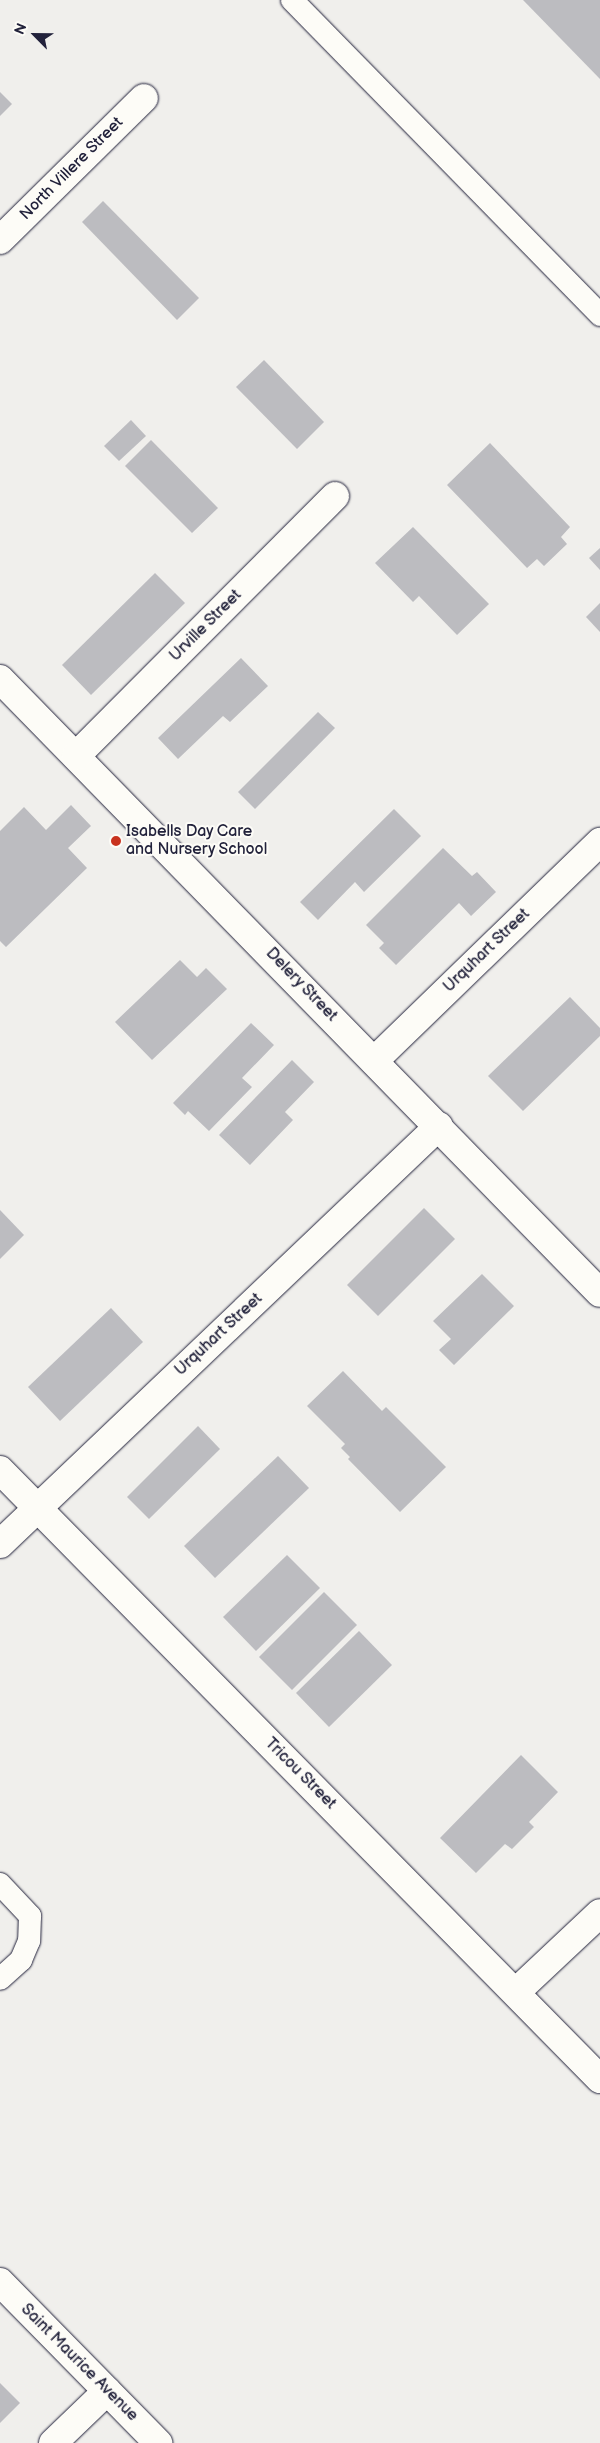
<!DOCTYPE html>
<html>
<head>
<meta charset="utf-8">
<style>
  body { margin:0 }
  #map { position:relative; width:600px; height:2443px; overflow:hidden; background:#f0efec; font-family:"Balsamiq Sans",sans-serif }
  div>[style] { position:absolute }
  [style*='--x'] { left:calc(var(--x)*1px); top:calc(var(--y)*1px); width:calc(var(--w)*1px); rotate:calc(var(--a)*1deg) }
  .building>* { inset:0; background:#bcbcc0 }
  .roads { filter:drop-shadow(0 0 1px #22223b) drop-shadow(0 0 1px #22223b) }
  .lane>* { height:22px; margin:-11px; padding:0 11px; transform-origin:11px; border-radius:11px; background:#fdfcf7 }
  .street>* { height:28px; margin:-14px; padding:0 14px; transform-origin:14px; border-radius:14px; background:#fdfcf7 }
  .dots>* { width:14px; height:14px; translate:-50% -50%; box-sizing:border-box; border:2px solid #fdfcf7; border-radius:50% }
  span { translate:-50% -50%; white-space:nowrap; text-align:center; line-height:1.15; -webkit-text-stroke:4px #fdfcf7; paint-order:stroke }
  .street-label { font-size:16px; color:#22223b }
  .poi-label { font-size:16px; color:#22223b }
  .left { translate:0 -50%; text-align:left }
  .north { position:absolute; left:10px; top:10px; width:50px; height:50px; -webkit-text-stroke:4px #fdfcf7; paint-order:stroke; rotate:293deg; font-size:14px; font-weight:700; line-height:20px; text-align:center; color:#22223b }
  .north::after { content:''; display:block; margin:auto; width:18px; height:22px; background:#22223b; clip-path:polygon(50% 0,100% 100%,50% 72%,0 100%) }
</style>
</head>
<body>
<div id="map">
  <div class="building">
    <div style="clip-path:polygon(523px 0,600px 0,600px 79px)"></div>
    <div style="clip-path:polygon(0 92px,12px 104px,0 116px)"></div>
    <div style="clip-path:polygon(103px 201px,199px 298px,177px 320px,82px 222px)"></div>
    <div style="clip-path:polygon(264px 360px,324px 422px,297px 449px,236px 387px)"></div>
    <div style="clip-path:polygon(131px 420px,146px 436px,119px 461px,104px 446px)"></div>
    <div style="clip-path:polygon(151px 440px,218px 508px,192px 533px,125px 466px)"></div>
    <div style="clip-path:polygon(490px 443px,570px 527px,561px 537px,567px 544px,544px 566px,537px 559px,527px 568px,447px 485px)"></div>
    <div style="clip-path:polygon(413px 527px,489px 604px,457px 635px,419px 596px,413px 602px,375px 563px)"></div>
    <div style="clip-path:polygon(600px 548px,600px 570px,589px 558px)"></div>
    <div style="clip-path:polygon(155px 573px,185px 603px,91px 695px,62px 665px)"></div>
    <div style="clip-path:polygon(600px 603px,600px 632px,586px 617px)"></div>
    <div style="clip-path:polygon(241px 658px,268px 686px,230px 722px,223px 716px,178px 759px,158px 738px)"></div>
    <div style="clip-path:polygon(318px 712px,335px 728px,255px 809px,238px 792px)"></div>
    <div style="clip-path:polygon(71px 805px,91px 826px,68px 848px,87px 868px,6px 947px,0 941px,0 831px,24px 807px,46px 830px)"></div>
    <div style="clip-path:polygon(394px 809px,421px 836px,364px 892px,355px 882px,318px 920px,300px 902px)"></div>
    <div style="clip-path:polygon(443px 848px,472px 876px,477px 872px,496px 892px,471px 916px,459px 903px,396px 965px,379px 948px,384px 943px,366px 925px)"></div>
    <div style="clip-path:polygon(180px 960px,197px 977px,206px 968px,227px 989px,152px 1060px,115px 1022px)"></div>
    <div style="clip-path:polygon(570px 997px,600px 1028px,600px 1036px,523px 1111px,488px 1076px)"></div>
    <div style="clip-path:polygon(251px 1023px,274px 1045px,242px 1078px,252px 1087px,209px 1131px,188px 1111px,185px 1115px,173px 1103px)"></div>
    <div style="clip-path:polygon(292px 1060px,314px 1082px,285px 1112px,293px 1120px,250px 1165px,219px 1135px)"></div>
    <div style="clip-path:polygon(424px 1208px,455px 1239px,378px 1316px,347px 1285px)"></div>
    <div style="clip-path:polygon(0 1210px,24px 1235px,0 1259px)"></div>
    <div style="clip-path:polygon(482px 1274px,514px 1306px,454px 1365px,439px 1350px,451px 1339px,433px 1321px)"></div>
    <div style="clip-path:polygon(111px 1308px,143px 1342px,60px 1421px,28px 1387px)"></div>
    <div style="clip-path:polygon(343px 1371px,382px 1411px,386px 1407px,446px 1467px,400px 1512px,348px 1459px,350px 1457px,341px 1448px,345px 1444px,307px 1406px)"></div>
    <div style="clip-path:polygon(198px 1426px,220px 1449px,149px 1519px,127px 1497px)"></div>
    <div style="clip-path:polygon(278px 1456px,309px 1488px,215px 1578px,184px 1546px)"></div>
    <div style="clip-path:polygon(287px 1555px,320px 1588px,256px 1651px,223px 1617px)"></div>
    <div style="clip-path:polygon(324px 1592px,357px 1625px,292px 1690px,259px 1657px)"></div>
    <div style="clip-path:polygon(359px 1631px,392px 1665px,329px 1727px,296px 1693px)"></div>
    <div style="clip-path:polygon(521px 1755px,558px 1792px,529px 1822px,534px 1827px,512px 1849px,505px 1844px,476px 1873px,440px 1838px)"></div>
    <div style="clip-path:polygon(0 2383px,20px 2403px,0 2423px)"></div>
  </div>
  <div class="roads">
    <div class="lane">
      <div style="--x:292;--y:0;--w:441;--a:45.6"></div>
      <div style="--x:0;--y:1884;--w:44;--a:46.8"></div>
      <div style="--x:30;--y:1916;--w:25;--a:92"></div>
      <div style="--x:29;--y:1941;--w:21;--a:113"></div>
      <div style="--x:21;--y:1960;--w:28;--a:138"></div>
    </div>
    <div class="street">
      <div style="--x:0;--y:240;--w:202;--a:-44.6"></div>
      <div style="--x:0;--y:679;--w:858;--a:45.66"></div>
      <div style="--x:76;--y:756;--w:367;--a:-45.1"></div>
      <div style="--x:374;--y:1061;--w:315;--a:-44.1"></div>
      <div style="--x:0;--y:1470;--w:855;--a:45.43"></div>
      <div style="--x:0;--y:1544;--w:606;--a:-43.6"></div>
      <div style="--x:516;--y:1992;--w:115;--a:-43.2"></div>
      <div style="--x:0;--y:2282;--w:226;--a:45.5"></div>
      <div style="--x:53;--y:2443;--w:75;--a:-43.9"></div>
    </div>
  </div>
  <div class="dots">
    <div style="left:116px;top:841px;background:#c8321e"></div>
  </div>
  <div class="street-label">
    <span style="left:72px;top:169px;rotate:-45deg">North Villere Street</span>
    <span style="left:206px;top:626px;rotate:-45deg">Urville Street</span>
    <span style="left:487px;top:951px;rotate:-44deg">Urquhart Street</span>
    <span style="left:301px;top:985px;rotate:46deg">Delery Street</span>
    <span style="left:219px;top:1335px;rotate:-43deg">Urquhart Street</span>
    <span style="left:300px;top:1774px;rotate:45deg">Tricou Street</span>
    <span style="left:79px;top:2363px;rotate:45deg">Saint Maurice Avenue</span>
  </div>
  <div class="poi-label">
    <span class="left" style="left:126px;top:841px">Isabells Day Care<br>and Nursery School</span>
  </div>
  <div class="north">N</div>
</div>
</body>
</html>
